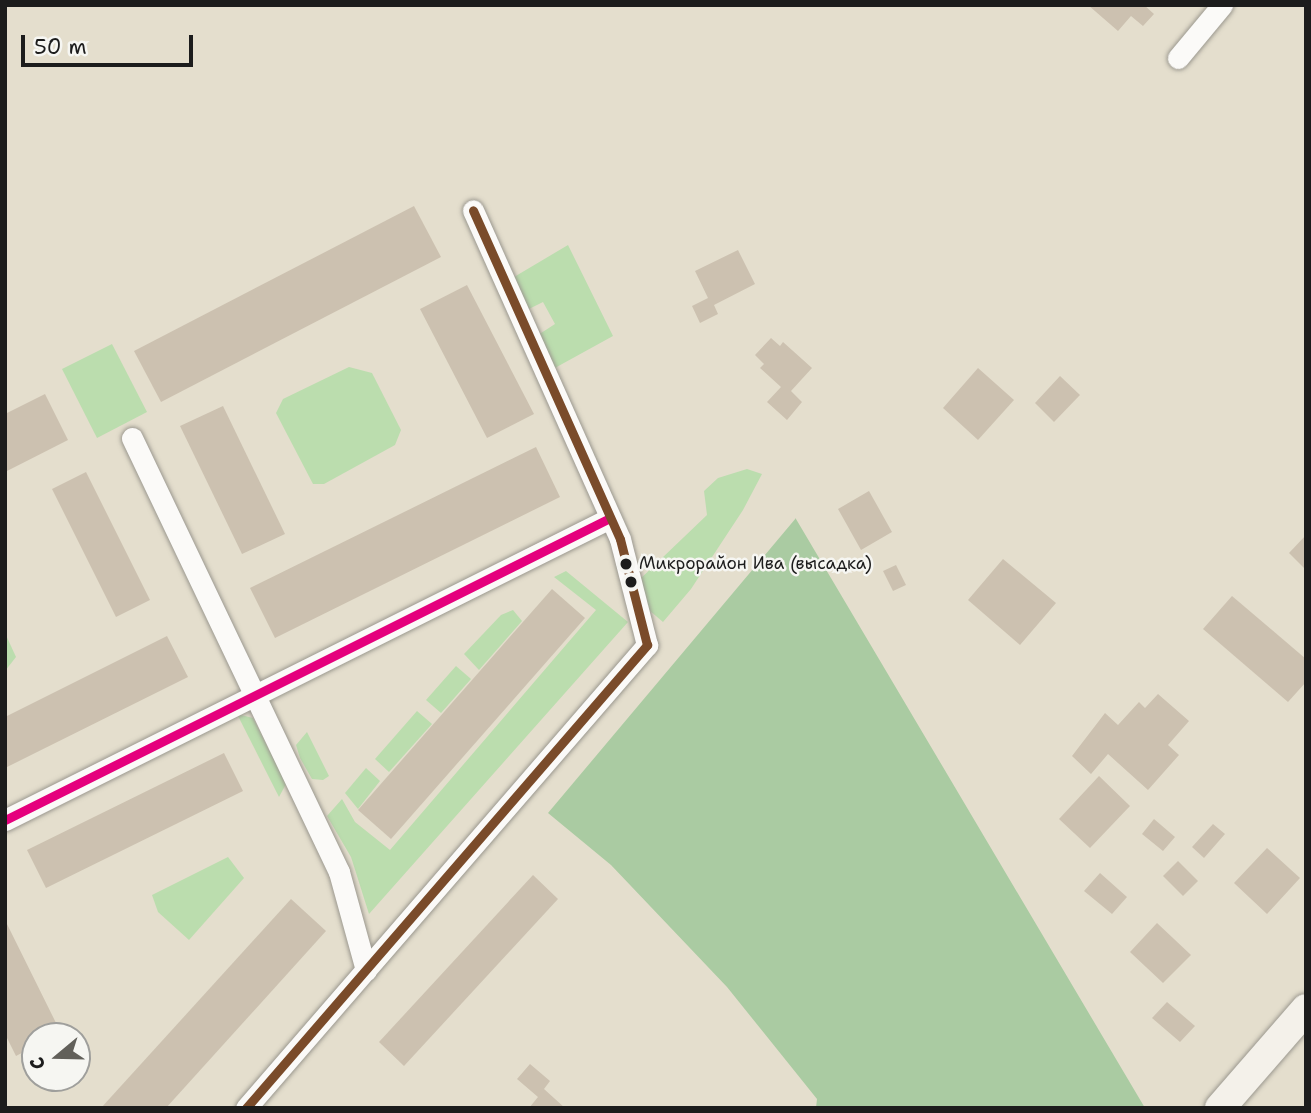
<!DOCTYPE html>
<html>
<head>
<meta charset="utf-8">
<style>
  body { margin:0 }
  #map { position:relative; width:1311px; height:1113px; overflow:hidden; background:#e4decd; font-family:"Shantell Sans",sans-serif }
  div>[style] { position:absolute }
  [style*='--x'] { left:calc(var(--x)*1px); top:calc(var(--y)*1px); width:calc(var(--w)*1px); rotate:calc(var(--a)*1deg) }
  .green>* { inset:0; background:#bbddae }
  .forest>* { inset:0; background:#aacba2 }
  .building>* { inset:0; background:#ccc1b0 }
  .roads { filter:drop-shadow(0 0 2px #9b988f) drop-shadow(0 0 2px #9b988f) }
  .street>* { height:21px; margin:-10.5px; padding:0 10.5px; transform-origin:10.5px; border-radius:10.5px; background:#fbfaf8 }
  .secondary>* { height:30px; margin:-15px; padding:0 15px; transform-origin:15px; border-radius:15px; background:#f4f1ea }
  .bus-1>* { height:9px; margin:-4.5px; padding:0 4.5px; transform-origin:4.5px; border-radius:4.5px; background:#e5007d }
  .bus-2>* { height:9px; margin:-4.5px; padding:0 4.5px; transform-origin:4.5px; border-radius:4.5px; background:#7a4b2a }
  .dots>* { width:19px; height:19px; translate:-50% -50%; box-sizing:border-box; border:4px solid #f6f6f2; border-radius:50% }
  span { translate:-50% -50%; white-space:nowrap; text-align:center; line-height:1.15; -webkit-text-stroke:5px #f6f6f2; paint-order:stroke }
  .bus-label { font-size:17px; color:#1c1c1c }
  .left { translate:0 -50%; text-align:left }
  .frame { position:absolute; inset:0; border:7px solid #1c1c1c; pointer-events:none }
  .north { position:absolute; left:21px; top:1022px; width:70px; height:70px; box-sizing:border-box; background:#f6f6f2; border:2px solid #9f9f9c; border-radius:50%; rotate:251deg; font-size:19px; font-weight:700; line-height:28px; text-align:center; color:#1c1c1c }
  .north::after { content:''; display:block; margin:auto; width:24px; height:32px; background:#62605a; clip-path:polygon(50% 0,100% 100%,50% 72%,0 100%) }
  .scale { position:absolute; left:21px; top:35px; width:172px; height:32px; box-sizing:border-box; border:4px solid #1c1c1c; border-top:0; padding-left:9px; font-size:21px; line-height:24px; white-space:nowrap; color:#1c1c1c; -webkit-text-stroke:5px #f6f6f2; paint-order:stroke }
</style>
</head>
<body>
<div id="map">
  <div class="green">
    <div style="clip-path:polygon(568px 245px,613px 336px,553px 369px,538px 335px,555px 324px,543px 302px,525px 311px,509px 280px)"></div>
    <div style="clip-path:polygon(112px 344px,147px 412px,97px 438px,62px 369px)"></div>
    <div style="clip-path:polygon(349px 367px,372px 373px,401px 430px,395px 445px,324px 484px,313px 484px,276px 413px,283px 399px)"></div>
    <div style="clip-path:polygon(747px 469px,762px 474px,743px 510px,691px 589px,663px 622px,643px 605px,638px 581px,707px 515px,704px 491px,718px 478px)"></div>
    <div style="clip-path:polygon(566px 571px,628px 622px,369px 914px,351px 857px,327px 816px,342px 799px,355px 822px,390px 850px,596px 610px,554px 577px)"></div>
    <div style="clip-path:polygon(513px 610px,522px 621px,479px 670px,464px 654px,501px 615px)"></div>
    <div style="clip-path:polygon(5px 633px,16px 657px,5px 671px)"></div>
    <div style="clip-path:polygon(456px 666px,471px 679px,441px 713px,426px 700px)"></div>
    <div style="clip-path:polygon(417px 711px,432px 724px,389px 772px,375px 759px)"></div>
    <div style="clip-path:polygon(237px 714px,253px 718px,286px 784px,279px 797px)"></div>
    <div style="clip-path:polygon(307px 732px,329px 776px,323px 780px,312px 779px,300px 758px,296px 745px)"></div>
    <div style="clip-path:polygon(366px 768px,380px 781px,358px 809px,345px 793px)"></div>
    <div style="clip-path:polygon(228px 857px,244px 878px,189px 940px,158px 912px,152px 895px)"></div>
  </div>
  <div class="forest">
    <div style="clip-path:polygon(796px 518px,796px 519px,1145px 1108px,816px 1108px,817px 1099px,727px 987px,611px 865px,548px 813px)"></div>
  </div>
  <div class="building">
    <div style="clip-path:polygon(1088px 5px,1144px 5px,1154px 14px,1143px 26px,1131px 16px,1118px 31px)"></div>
    <div style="clip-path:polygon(414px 206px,441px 257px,161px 402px,134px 351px)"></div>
    <div style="clip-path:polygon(738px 250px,755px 284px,714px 305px,718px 314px,700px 323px,692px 306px,708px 298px,695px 271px)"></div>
    <div style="clip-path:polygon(467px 285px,534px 414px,487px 438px,420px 309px)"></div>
    <div style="clip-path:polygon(771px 338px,780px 346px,783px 342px,812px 368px,791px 391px,802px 402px,787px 420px,767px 402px,781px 387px,760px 368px,764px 364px,755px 355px)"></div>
    <div style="clip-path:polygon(978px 368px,1014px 400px,978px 440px,943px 408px)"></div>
    <div style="clip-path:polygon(1060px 376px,1080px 395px,1054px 422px,1035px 403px)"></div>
    <div style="clip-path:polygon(45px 394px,68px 440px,5px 472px,5px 414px)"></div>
    <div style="clip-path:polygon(223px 406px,285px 534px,242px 554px,180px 426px)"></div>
    <div style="clip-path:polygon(536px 447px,560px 497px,275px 638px,250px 588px)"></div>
    <div style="clip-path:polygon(86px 472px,150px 600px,116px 617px,52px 489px)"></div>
    <div style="clip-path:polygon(869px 491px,892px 532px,861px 550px,838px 509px)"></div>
    <div style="clip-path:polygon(1306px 535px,1306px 570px,1289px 553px)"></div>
    <div style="clip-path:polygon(1003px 559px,1056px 603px,1020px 645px,968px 600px)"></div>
    <div style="clip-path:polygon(896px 565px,906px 585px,893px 591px,883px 571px)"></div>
    <div style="clip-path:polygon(552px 589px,585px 618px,391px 839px,358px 810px)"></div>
    <div style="clip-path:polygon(1232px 596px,1306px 659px,1306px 682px,1288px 702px,1203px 629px)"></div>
    <div style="clip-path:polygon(167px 636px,188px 677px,5px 768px,5px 717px)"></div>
    <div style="clip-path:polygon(1158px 694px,1189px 721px,1168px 745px,1179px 755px,1148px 790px,1108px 754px,1091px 774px,1072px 756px,1105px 713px,1118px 725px,1139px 702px,1145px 708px)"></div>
    <div style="clip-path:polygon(224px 753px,243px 791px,46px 888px,27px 850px)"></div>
    <div style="clip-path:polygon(1099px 776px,1130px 806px,1090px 848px,1059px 819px)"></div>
    <div style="clip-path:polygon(1154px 819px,1175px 837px,1163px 851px,1142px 834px)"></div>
    <div style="clip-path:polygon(1213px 824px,1225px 834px,1204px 858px,1192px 847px)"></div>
    <div style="clip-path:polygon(1267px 848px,1300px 878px,1267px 914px,1234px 883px)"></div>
    <div style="clip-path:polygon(1178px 861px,1198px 881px,1183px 896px,1163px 876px)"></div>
    <div style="clip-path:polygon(1100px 873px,1127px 897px,1112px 914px,1084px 891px)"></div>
    <div style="clip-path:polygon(533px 875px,558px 899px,404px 1066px,379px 1042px)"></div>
    <div style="clip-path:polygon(291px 899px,326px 931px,166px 1108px,101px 1108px)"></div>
    <div style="clip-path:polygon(5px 920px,61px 1033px,35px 1036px,35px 1046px,16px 1056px,5px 1034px)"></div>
    <div style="clip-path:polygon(1157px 923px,1191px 955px,1163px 983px,1130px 952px)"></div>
    <div style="clip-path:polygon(1167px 1002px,1195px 1026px,1180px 1042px,1152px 1018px)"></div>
    <div style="clip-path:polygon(530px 1064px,550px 1081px,544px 1089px,565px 1108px,529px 1108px,538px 1097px,517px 1079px)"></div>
  </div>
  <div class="roads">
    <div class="street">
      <div style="--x:1178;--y:58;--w:69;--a:-50.3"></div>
      <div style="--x:132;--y:438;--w:481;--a:64.5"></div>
      <div style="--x:339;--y:872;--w:102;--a:74.6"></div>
      <div style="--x:5;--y:820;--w:676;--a:-26.53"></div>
      <div style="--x:246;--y:1108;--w:613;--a:-49.1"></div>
      <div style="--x:647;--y:645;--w:109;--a:-104.3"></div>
      <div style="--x:620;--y:539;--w:360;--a:-114.1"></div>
    </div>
    <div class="secondary">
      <div style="--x:1220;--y:1108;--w:131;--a:-49"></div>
    </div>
  </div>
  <div class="bus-1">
    <div style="--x:5;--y:820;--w:676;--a:-26.53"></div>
  </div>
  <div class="bus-2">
    <div style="--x:246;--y:1108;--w:613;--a:-49.1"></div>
    <div style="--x:647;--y:645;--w:109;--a:-104.3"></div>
    <div style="--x:620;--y:539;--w:360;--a:-114.1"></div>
  </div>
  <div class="dots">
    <div style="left:626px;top:564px;background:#1c1c1c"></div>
    <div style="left:631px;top:582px;background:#1c1c1c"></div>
  </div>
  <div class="bus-label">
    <span class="left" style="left:639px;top:564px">Микрорайон Ива (высадка)</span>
  </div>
  <div class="frame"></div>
  <div class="north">С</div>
  <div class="scale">50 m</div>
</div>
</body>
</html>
